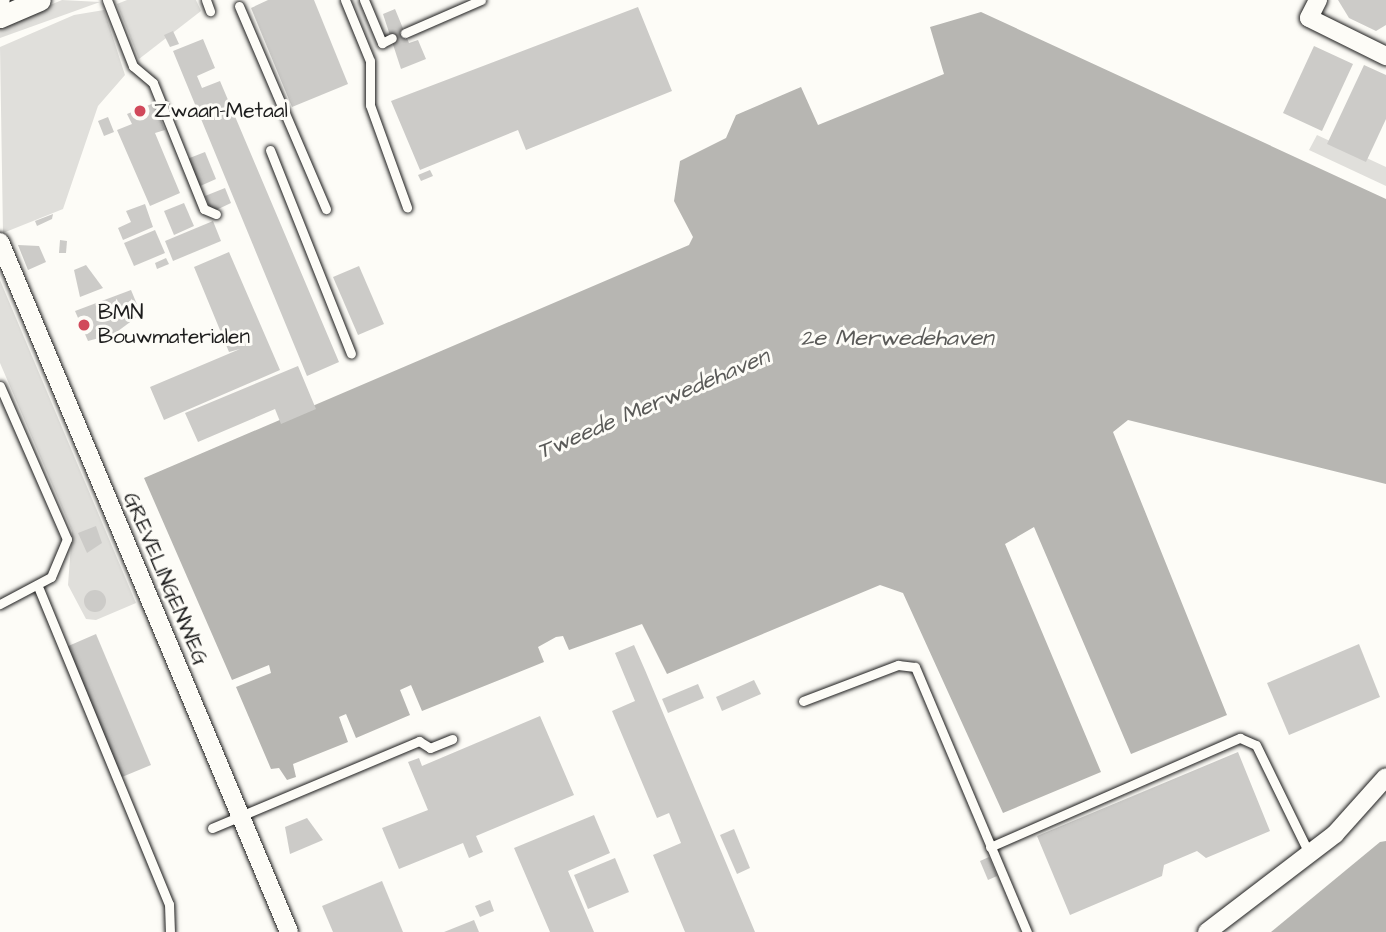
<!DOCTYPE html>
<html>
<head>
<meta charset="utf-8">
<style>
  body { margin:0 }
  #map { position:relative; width:1386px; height:932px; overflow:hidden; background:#fdfcf7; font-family:"Architects Daughter",sans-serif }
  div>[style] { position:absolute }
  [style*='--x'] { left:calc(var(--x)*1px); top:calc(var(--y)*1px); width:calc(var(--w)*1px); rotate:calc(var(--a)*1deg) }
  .green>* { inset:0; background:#e0dfdb }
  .water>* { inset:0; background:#b7b6b2 }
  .building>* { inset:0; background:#cccbc8 }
  .round { border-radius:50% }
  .roads { filter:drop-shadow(0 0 2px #1c1c1c) drop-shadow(0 0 2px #1c1c1c) }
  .service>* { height:9px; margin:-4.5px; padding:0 4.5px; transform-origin:4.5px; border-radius:4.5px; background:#fdfcf7 }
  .minor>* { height:18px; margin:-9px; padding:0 9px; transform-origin:9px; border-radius:9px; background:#fdfcf7 }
  .tertiary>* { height:21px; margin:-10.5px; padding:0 10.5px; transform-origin:10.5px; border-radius:10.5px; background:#fdfcf7 }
  .dots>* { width:19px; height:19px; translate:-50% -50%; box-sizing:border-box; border:4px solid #fdfcf7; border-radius:50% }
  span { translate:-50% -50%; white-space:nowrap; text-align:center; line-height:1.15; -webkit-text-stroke:6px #fdfcf7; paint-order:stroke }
  .poi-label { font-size:21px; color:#1c1c1c }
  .left { translate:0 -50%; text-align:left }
  .street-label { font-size:21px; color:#1c1c1c }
  .water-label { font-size:23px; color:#5a5a58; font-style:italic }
</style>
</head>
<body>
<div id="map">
  <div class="green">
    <div style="clip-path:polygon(62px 0,100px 2px,0 38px,0 26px)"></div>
    <div style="clip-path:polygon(127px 0,196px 0,201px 11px,139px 59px,117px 4px)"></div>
    <div style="clip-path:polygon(104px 10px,125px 75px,98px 106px,63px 209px,3px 233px,0 47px,74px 15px)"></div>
    <div style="clip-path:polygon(1317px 135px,1386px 167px,1386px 186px,1309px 150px)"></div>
    <div style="clip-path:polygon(0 280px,136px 603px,96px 620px,86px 619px,68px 585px,72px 531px,0 363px)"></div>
  </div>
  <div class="water">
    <div style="clip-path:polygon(981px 12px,1386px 199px,1386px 484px,1128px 420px,1113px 432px,1227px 715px,1131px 754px,1034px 527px,1005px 544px,1101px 772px,1003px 813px,903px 593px,880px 585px,667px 674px,642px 624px,569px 650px,563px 636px,556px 637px,538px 647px,544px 662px,422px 711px,411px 685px,400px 690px,410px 715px,356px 738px,346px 714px,339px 717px,348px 742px,293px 764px,296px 777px,287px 780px,279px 768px,271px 769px,236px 687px,271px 673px,269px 665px,232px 680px,144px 478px,689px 245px,693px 237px,674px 201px,680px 161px,726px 138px,736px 115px,801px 87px,818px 125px,944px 74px,930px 27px)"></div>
    <div style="clip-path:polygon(1386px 841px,1386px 932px,1271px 932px,1380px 842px)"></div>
  </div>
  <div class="building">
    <div style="clip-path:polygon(268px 0,314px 0,348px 84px,292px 107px,251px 8px)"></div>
    <div style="clip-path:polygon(1338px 0,1386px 0,1386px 25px,1376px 31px,1349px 18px)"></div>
    <div style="clip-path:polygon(638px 7px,672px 91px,526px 150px,518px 130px,420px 170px,391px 101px)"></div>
    <div style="clip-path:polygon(395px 9px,409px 43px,418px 40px,426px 59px,401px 69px,383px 14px)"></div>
    <div style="clip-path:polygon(173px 31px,179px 44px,170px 47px,164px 35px)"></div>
    <div style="clip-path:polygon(203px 39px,215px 68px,197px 76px,202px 88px,220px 81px,339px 362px,307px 376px,173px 51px)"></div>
    <div style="clip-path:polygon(1314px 46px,1353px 64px,1322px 131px,1283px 113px)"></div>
    <div style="clip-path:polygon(1364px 65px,1386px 75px,1386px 119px,1366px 162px,1327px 144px)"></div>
    <div style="clip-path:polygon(154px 103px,165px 130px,155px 133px,180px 193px,150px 206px,117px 130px,132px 124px,127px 114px)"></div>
    <div style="clip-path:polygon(108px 117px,114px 132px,104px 136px,98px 121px)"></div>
    <div style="clip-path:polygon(205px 152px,216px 179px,198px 187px,187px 159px)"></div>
    <div style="clip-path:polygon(430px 170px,433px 176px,421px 181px,418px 175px)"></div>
    <div style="clip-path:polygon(225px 188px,231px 203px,212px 212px,205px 196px)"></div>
    <div style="clip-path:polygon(184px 203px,194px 226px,174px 235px,164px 211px)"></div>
    <div style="clip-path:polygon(145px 204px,153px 227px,123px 240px,118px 228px,131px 222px,126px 211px)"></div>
    <div style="clip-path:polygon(53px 214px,52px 219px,37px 226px,35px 221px)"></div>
    <div style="clip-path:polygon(213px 221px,221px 241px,173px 261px,165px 241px)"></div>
    <div style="clip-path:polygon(155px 230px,165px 253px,134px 266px,124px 243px)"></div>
    <div style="clip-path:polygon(60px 240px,67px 241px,66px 253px,59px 253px)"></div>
    <div style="clip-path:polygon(18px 245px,39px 246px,46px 262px,28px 270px)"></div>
    <div style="clip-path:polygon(229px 252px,280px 370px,164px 420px,150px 387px,240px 349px,229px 352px,194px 267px)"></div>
    <div style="clip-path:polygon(166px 258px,169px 264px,157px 269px,155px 263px)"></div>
    <div style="clip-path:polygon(86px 265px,103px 288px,80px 297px,74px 270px)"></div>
    <div style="clip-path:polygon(359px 266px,384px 324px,358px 335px,333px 277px)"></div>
    <div style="clip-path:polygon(131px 290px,141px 314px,114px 334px,88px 341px,75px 311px)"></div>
    <div style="clip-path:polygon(298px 366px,316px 409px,281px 424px,275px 409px,198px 442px,185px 413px)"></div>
    <div style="clip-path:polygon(96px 526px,102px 543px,87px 553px,78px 533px)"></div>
    <div class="round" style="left:84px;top:590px;width:22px;height:22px"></div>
    <div style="clip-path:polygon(96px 634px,151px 765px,122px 777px,66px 647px)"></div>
    <div style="clip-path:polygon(1359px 644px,1380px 697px,1289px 735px,1267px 683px)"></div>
    <div style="clip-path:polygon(634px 645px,645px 670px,755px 932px,685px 932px,653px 855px,681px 843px,669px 813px,657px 818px,612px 711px,635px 701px,615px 653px)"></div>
    <div style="clip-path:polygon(754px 680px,761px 694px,722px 711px,716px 697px)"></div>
    <div style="clip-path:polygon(698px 684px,704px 698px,668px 713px,662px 699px)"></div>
    <div style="clip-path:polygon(540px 716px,574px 795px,476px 836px,483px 852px,469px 858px,463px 843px,399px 869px,382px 828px,428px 810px,408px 762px,419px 758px,422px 766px)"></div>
    <div style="clip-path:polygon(1238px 752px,1270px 831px,1206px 858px,1197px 851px,1164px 865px,1162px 876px,1070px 915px,1037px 836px)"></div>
    <div style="clip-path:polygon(594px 815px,610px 853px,568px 871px,594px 932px,550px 932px,514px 848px)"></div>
    <div style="clip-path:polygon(307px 818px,323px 840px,290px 854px,285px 827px)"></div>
    <div style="clip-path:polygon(734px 829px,750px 868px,737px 874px,720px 835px)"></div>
    <div style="clip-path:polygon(989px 857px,997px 876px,988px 880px,980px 861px)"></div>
    <div style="clip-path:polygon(615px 858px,629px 892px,588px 909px,574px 875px)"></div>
    <div style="clip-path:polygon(382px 881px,403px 932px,333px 932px,322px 906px)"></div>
    <div style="clip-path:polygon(490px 900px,494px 911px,480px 917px,475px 906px)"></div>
    <div style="clip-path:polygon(474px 920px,479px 932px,444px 932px)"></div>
  </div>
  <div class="roads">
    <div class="service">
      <div style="--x:107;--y:0;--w:71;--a:68.5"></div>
      <div style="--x:133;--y:66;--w:26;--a:40"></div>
      <div style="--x:153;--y:83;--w:136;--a:68"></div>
      <div style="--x:204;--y:209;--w:13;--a:23"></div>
      <div style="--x:206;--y:0;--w:12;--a:70"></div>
      <div style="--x:345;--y:0;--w:66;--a:67.7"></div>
      <div style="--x:370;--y:61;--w:44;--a:90"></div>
      <div style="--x:370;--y:105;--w:109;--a:70.1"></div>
      <div style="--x:364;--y:0;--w:47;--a:67.3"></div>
      <div style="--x:382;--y:43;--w:11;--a:-27"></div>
      <div style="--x:239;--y:6;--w:221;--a:66.8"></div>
      <div style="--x:405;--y:33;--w:83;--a:-23.5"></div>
      <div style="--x:270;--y:150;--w:219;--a:68.3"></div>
      <div style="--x:0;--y:386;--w:167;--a:66.4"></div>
      <div style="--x:67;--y:539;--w:41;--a:112.8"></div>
      <div style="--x:51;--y:577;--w:58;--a:152.1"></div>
      <div style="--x:39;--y:589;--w:341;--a:67.6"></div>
      <div style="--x:169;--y:904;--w:28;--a:88"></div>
      <div style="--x:803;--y:701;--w:102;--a:-20.8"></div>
      <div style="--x:898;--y:665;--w:17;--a:7"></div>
      <div style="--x:915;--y:667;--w:288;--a:67.1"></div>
      <div style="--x:212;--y:828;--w:225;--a:-22.8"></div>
      <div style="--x:419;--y:741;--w:13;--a:32"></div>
      <div style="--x:430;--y:748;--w:24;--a:-22"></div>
      <div style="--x:990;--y:847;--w:273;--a:-23.6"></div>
      <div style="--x:1240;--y:738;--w:17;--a:24"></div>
      <div style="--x:1256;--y:745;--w:120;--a:63.9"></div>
    </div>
    <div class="minor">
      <div style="--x:1318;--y:0;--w:20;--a:117"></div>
      <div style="--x:1309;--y:18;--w:86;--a:26.3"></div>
      <div style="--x:0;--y:1;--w:1;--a:-45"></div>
      <div style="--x:0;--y:242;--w:748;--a:67.27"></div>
      <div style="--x:1207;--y:932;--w:161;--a:-37.4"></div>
      <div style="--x:1335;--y:834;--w:76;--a:-48.2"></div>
    </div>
    <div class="tertiary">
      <div style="--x:0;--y:17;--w:43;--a:-23"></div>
    </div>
  </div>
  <div class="dots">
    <div style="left:140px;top:111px;background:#d1495b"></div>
    <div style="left:84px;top:325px;background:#d1495b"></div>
  </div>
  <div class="poi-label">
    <span class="left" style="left:154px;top:111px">Zwaan-Metaal</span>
    <span class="left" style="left:98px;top:325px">BMN<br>Bouwmaterialen</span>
  </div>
  <div class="street-label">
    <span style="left:165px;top:579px;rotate:67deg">GREVELINGENWEG</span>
  </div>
  <div class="water-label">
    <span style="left:897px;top:338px">2e Merwedehaven</span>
    <span style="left:653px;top:404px;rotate:-23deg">Tweede Merwedehaven</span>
  </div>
</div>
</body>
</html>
